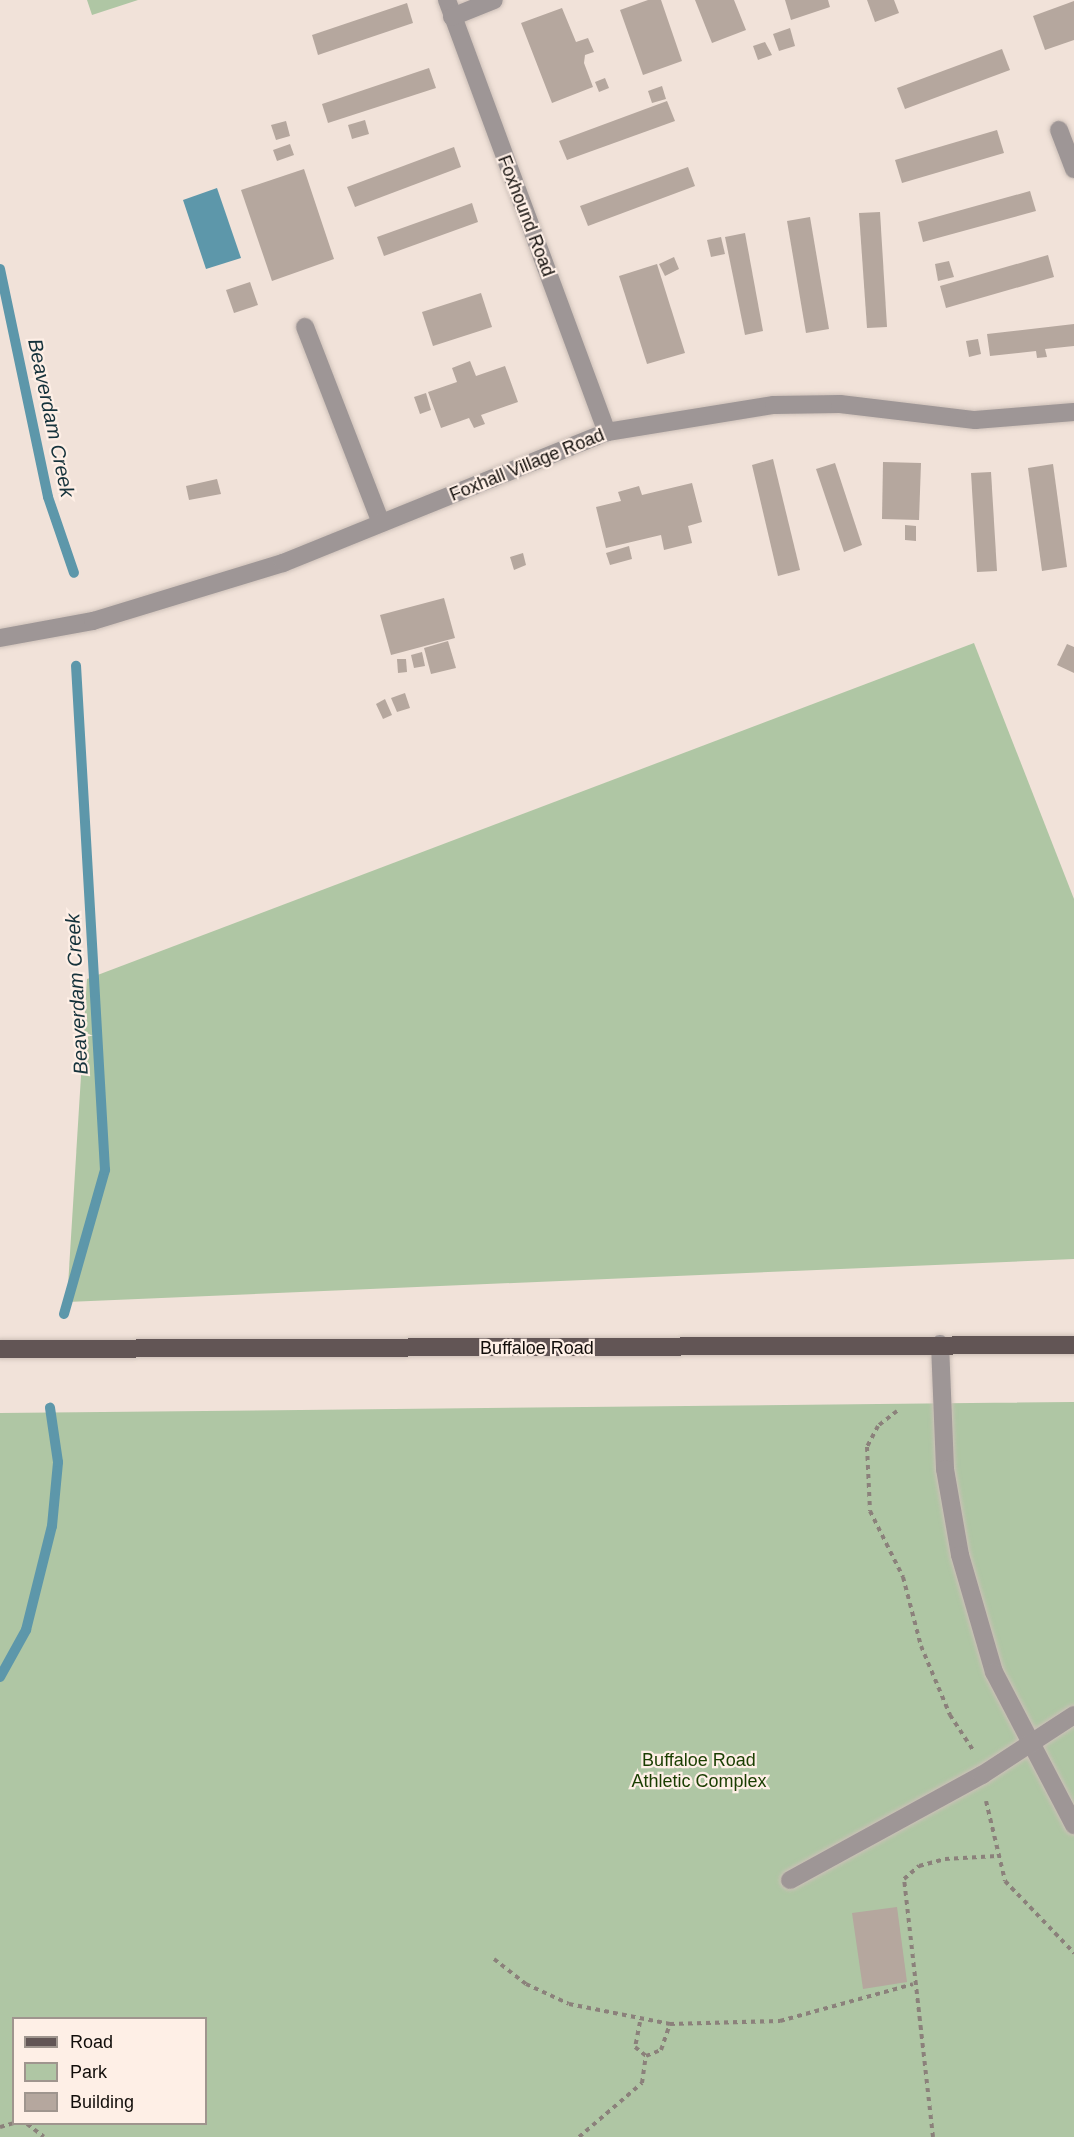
<!DOCTYPE html>
<html>
<head>
<meta charset="utf-8">
<style>
  body { margin:0 }
  #map { position:relative; width:1074px; height:2137px; overflow:hidden; background:#f1e2d9; font-family:Arial,sans-serif }
  div>[style] { position:absolute }
  [style*='--x'] { left:calc(var(--x)*1px); top:calc(var(--y)*1px); width:calc(var(--w)*1px); rotate:calc(var(--a)*1deg) }
  .green>* { inset:0; background:#afc6a4 }
  .water>* { inset:0; background:#5d97aa }
  .stream>* { height:10px; margin:-5px; padding:0 5px; transform-origin:5px; border-radius:5px; background:#5d97aa }
  .building>* { inset:0; background:#b5a79e }
  .path>* { height:4px; margin-top:-2px; transform-origin:0; background:repeating-linear-gradient(90deg,#8b817b 0 4.5px,transparent 0 9px) }
  .roads { filter:drop-shadow(0 0 2px #cdc0b8) drop-shadow(0 0 2px #cdc0b8) }
  .minor>* { height:18px; margin:-9px; padding:0 9px; transform-origin:9px; border-radius:9px; background:#9e9696 }
  .major>* { height:18px; margin:-9px; padding:0 9px; transform-origin:9px; border-radius:9px; background:#625555 }
  span { translate:-50% -50%; white-space:nowrap; text-align:center; line-height:1.15; -webkit-text-stroke:4.5px #feefe6; paint-order:stroke }
  .street-label { font-size:18px; color:#110d0a }
  .park-label { font-size:18px; color:#193d00 }
  .water-label { font-size:20px; color:#15323b; font-style:italic }
  .legend { position:absolute; left:12px; top:2017px; width:195px; height:108px; box-sizing:border-box; background:#feefe6; border:2px solid #9f958e; margin:0; padding:8px 10px; list-style:none; font-size:18px; color:#110d0a }
  .legend li { display:flex; align-items:center; gap:12px; height:30px }
  .legend b { width:30px; border:2px solid #9f958e }
</style>
</head>
<body>
<div id="map">
  <div class="green">
    <div style="clip-path:polygon(87px 0,138px 0,92px 15px)"></div>
    <div style="clip-path:polygon(974px 643px,1074px 899px,1074px 1259px,67px 1302px,87px 979px)"></div>
    <div style="clip-path:polygon(evenodd,1074px 1402px,1074px 2137px,0 2137px,0 1413px,1074px 1402px,14px 2018px,206px 2018px,206px 2124px,14px 2124px,14px 2018px)"></div>
  </div>
  <div class="water">
    <div style="clip-path:polygon(217px 188px,241px 258px,206px 269px,183px 200px)"></div>
  </div>
  <div class="stream">
    <div style="--x:0;--y:269;--w:233;--a:78.1"></div>
    <div style="--x:48;--y:497;--w:80;--a:71.1"></div>
    <div style="--x:64;--y:1314;--w:150;--a:-74.1"></div>
    <div style="--x:105;--y:1170;--w:505;--a:-93.29"></div>
    <div style="--x:0;--y:1677;--w:54;--a:-61"></div>
    <div style="--x:26;--y:1630;--w:107;--a:-76"></div>
    <div style="--x:52;--y:1526;--w:64;--a:-84.6"></div>
    <div style="--x:58;--y:1462;--w:55;--a:-98.4"></div>
  </div>
  <div class="building">
    <div style="clip-path:polygon(648px 0,661px 0,682px 61px,643px 75px,620px 10px)"></div>
    <div style="clip-path:polygon(695px 0,734px 0,746px 30px,712px 43px)"></div>
    <div style="clip-path:polygon(785px 0,828px 0,830px 7px,791px 20px)"></div>
    <div style="clip-path:polygon(867px 0,894px 0,899px 13px,875px 22px)"></div>
    <div style="clip-path:polygon(1074px 1px,1074px 40px,1045px 50px,1033px 16px)"></div>
    <div style="clip-path:polygon(407px 3px,413px 23px,318px 55px,312px 35px)"></div>
    <div style="clip-path:polygon(562px 8px,576px 42px,588px 38px,594px 52px,585px 55px,584px 63px,593px 87px,552px 103px,521px 23px)"></div>
    <div style="clip-path:polygon(790px 28px,795px 46px,779px 51px,773px 34px)"></div>
    <div style="clip-path:polygon(765px 42px,772px 55px,758px 60px,753px 46px)"></div>
    <div style="clip-path:polygon(1002px 49px,1010px 70px,905px 109px,897px 88px)"></div>
    <div style="clip-path:polygon(429px 68px,436px 88px,328px 123px,322px 104px)"></div>
    <div style="clip-path:polygon(605px 78px,609px 88px,599px 92px,595px 82px)"></div>
    <div style="clip-path:polygon(662px 86px,666px 99px,652px 103px,648px 91px)"></div>
    <div style="clip-path:polygon(667px 101px,675px 121px,567px 160px,559px 141px)"></div>
    <div style="clip-path:polygon(365px 120px,369px 134px,352px 139px,348px 125px)"></div>
    <div style="clip-path:polygon(286px 121px,290px 136px,276px 140px,271px 125px)"></div>
    <div style="clip-path:polygon(997px 130px,1004px 153px,902px 183px,895px 160px)"></div>
    <div style="clip-path:polygon(290px 144px,294px 155px,277px 161px,273px 150px)"></div>
    <div style="clip-path:polygon(454px 147px,461px 167px,355px 207px,347px 187px)"></div>
    <div style="clip-path:polygon(688px 167px,695px 186px,588px 226px,580px 206px)"></div>
    <div style="clip-path:polygon(304px 169px,334px 259px,272px 281px,241px 190px)"></div>
    <div style="clip-path:polygon(1030px 191px,1036px 211px,923px 242px,918px 222px)"></div>
    <div style="clip-path:polygon(472px 203px,478px 222px,384px 256px,377px 237px)"></div>
    <div style="clip-path:polygon(880px 212px,887px 327px,867px 328px,859px 213px)"></div>
    <div style="clip-path:polygon(810px 217px,829px 329px,806px 333px,787px 221px)"></div>
    <div style="clip-path:polygon(745px 233px,763px 331px,745px 335px,725px 237px)"></div>
    <div style="clip-path:polygon(721px 237px,725px 254px,711px 257px,707px 240px)"></div>
    <div style="clip-path:polygon(1048px 255px,1054px 277px,946px 308px,940px 286px)"></div>
    <div style="clip-path:polygon(674px 257px,679px 269px,665px 276px,659px 264px)"></div>
    <div style="clip-path:polygon(949px 261px,954px 277px,938px 281px,935px 264px)"></div>
    <div style="clip-path:polygon(657px 264px,685px 353px,647px 364px,619px 276px)"></div>
    <div style="clip-path:polygon(250px 282px,258px 305px,234px 313px,226px 290px)"></div>
    <div style="clip-path:polygon(481px 293px,492px 327px,433px 346px,422px 312px)"></div>
    <div style="clip-path:polygon(1074px 324px,1074px 346px,1045px 349px,1047px 357px,1037px 358px,1036px 351px,990px 356px,987px 334px)"></div>
    <div style="clip-path:polygon(978px 339px,981px 354px,969px 357px,966px 341px)"></div>
    <div style="clip-path:polygon(470px 361px,476px 376px,505px 366px,518px 402px,481px 415px,485px 424px,474px 428px,469px 418px,441px 428px,428px 392px,457px 382px,452px 368px)"></div>
    <div style="clip-path:polygon(426px 393px,431px 410px,420px 414px,414px 397px)"></div>
    <div style="clip-path:polygon(773px 459px,800px 570px,778px 576px,752px 465px)"></div>
    <div style="clip-path:polygon(883px 462px,921px 463px,919px 520px,882px 519px)"></div>
    <div style="clip-path:polygon(835px 463px,862px 545px,844px 552px,816px 469px)"></div>
    <div style="clip-path:polygon(1053px 464px,1067px 567px,1042px 571px,1028px 468px)"></div>
    <div style="clip-path:polygon(991px 472px,997px 571px,977px 572px,971px 473px)"></div>
    <div style="clip-path:polygon(217px 479px,221px 494px,189px 500px,186px 486px)"></div>
    <div style="clip-path:polygon(692px 483px,702px 522px,688px 526px,692px 543px,664px 550px,661px 535px,606px 548px,596px 507px,621px 501px,618px 492px,639px 486px,642px 495px)"></div>
    <div style="clip-path:polygon(905px 525px,916px 526px,916px 541px,905px 540px)"></div>
    <div style="clip-path:polygon(629px 546px,632px 559px,610px 565px,606px 553px)"></div>
    <div style="clip-path:polygon(523px 553px,526px 565px,514px 570px,510px 557px)"></div>
    <div style="clip-path:polygon(444px 598px,455px 638px,391px 655px,380px 615px)"></div>
    <div style="clip-path:polygon(448px 641px,456px 668px,431px 674px,424px 648px)"></div>
    <div style="clip-path:polygon(1067px 644px,1074px 647px,1074px 673px,1057px 665px)"></div>
    <div style="clip-path:polygon(422px 652px,425px 666px,414px 668px,411px 655px)"></div>
    <div style="clip-path:polygon(397px 659px,406px 659px,407px 672px,398px 673px)"></div>
    <div style="clip-path:polygon(405px 693px,410px 708px,397px 712px,391px 698px)"></div>
    <div style="clip-path:polygon(385px 699px,392px 715px,383px 719px,376px 704px)"></div>
    <div style="clip-path:polygon(897px 1907px,907px 1982px,863px 1989px,852px 1913px)"></div>
  </div>
  <div class="path">
    <div style="--x:897;--y:1411;--w:24;--a:142"></div>
    <div style="--x:878;--y:1426;--w:24;--a:118"></div>
    <div style="--x:867;--y:1447;--w:64;--a:87.3"></div>
    <div style="--x:870;--y:1511;--w:74;--a:63.4"></div>
    <div style="--x:903;--y:1577;--w:71;--a:75.4"></div>
    <div style="--x:921;--y:1646;--w:75;--a:67.2"></div>
    <div style="--x:950;--y:1715;--w:42;--a:56.7"></div>
    <div style="--x:986;--y:1801;--w:82;--a:76.6"></div>
    <div style="--x:1005;--y:1881;--w:100;--a:46.2"></div>
    <div style="--x:494;--y:1959;--w:41;--a:38"></div>
    <div style="--x:526;--y:1984;--w:47;--a:24.9"></div>
    <div style="--x:569;--y:2004;--w:103;--a:11.2"></div>
    <div style="--x:670;--y:2024;--w:110;--a:-1.6"></div>
    <div style="--x:780;--y:2021;--w:138;--a:-15.5"></div>
    <div style="--x:640;--y:2022;--w:25;--a:101"></div>
    <div style="--x:635;--y:2047;--w:14;--a:39"></div>
    <div style="--x:646;--y:2056;--w:16;--a:-22"></div>
    <div style="--x:661;--y:2050;--w:28;--a:-71"></div>
    <div style="--x:27;--y:2124;--w:21;--a:37"></div>
    <div style="--x:0;--y:2127;--w:15;--a:-16"></div>
    <div style="--x:579;--y:2137;--w:83;--a:-40.6"></div>
    <div style="--x:642;--y:2083;--w:27;--a:-82"></div>
    <div style="--x:933;--y:2137;--w:260;--a:-96.4"></div>
    <div style="--x:904;--y:1879;--w:20;--a:-41"></div>
    <div style="--x:919;--y:1866;--w:27;--a:-15"></div>
    <div style="--x:945;--y:1859;--w:52;--a:-3.3"></div>
  </div>
  <div class="roads">
    <div class="minor">
      <div style="--x:447;--y:0;--w:461;--a:69.7"></div>
      <div style="--x:452;--y:17;--w:45;--a:-22"></div>
      <div style="--x:1059;--y:130;--w:42;--a:69"></div>
      <div style="--x:305;--y:327;--w:210;--a:68.8"></div>
      <div style="--x:0;--y:638;--w:95;--a:-10.4"></div>
      <div style="--x:93;--y:621;--w:199;--a:-17"></div>
      <div style="--x:283;--y:563;--w:349;--a:-22"></div>
      <div style="--x:607;--y:432;--w:169;--a:-9.2"></div>
      <div style="--x:774;--y:405;--w:66;--a:-0.9"></div>
      <div style="--x:840;--y:404;--w:136;--a:6.8"></div>
      <div style="--x:975;--y:420;--w:99;--a:-4.6"></div>
      <div style="--x:940;--y:1344;--w:125;--a:87.7"></div>
      <div style="--x:945;--y:1469;--w:87;--a:80.1"></div>
      <div style="--x:960;--y:1555;--w:122;--a:73.8"></div>
      <div style="--x:994;--y:1672;--w:173;--a:62.4"></div>
      <div style="--x:790;--y:1880;--w:219;--a:-28.7"></div>
      <div style="--x:982;--y:1775;--w:110;--a:-33.1"></div>
    </div>
    <div class="major">
      <div style="--x:0;--y:1349;--w:1074;--a:-0.21"></div>
    </div>
  </div>
  <div class="street-label">
    <span style="left:526px;top:216px;rotate:69deg">Foxhound Road</span>
    <span style="left:527px;top:465px;rotate:-22deg">Foxhall Village Road</span>
    <span style="left:537px;top:1348px">Buffaloe Road</span>
  </div>
  <div class="park-label">
    <span style="left:699px;top:1771px">Buffaloe Road<br>Athletic Complex</span>
  </div>
  <div class="water-label">
    <span style="left:51px;top:418px;rotate:78deg">Beaverdam Creek</span>
    <span style="left:77px;top:994px;rotate:-93deg">Beaverdam Creek</span>
  </div>
  <ul class="legend">
  <li><b style="height:8px;background:#625555"></b>Road</li>
  <li><b style="height:16px;background:#afc6a4"></b>Park</li>
  <li><b style="height:16px;background:#b5a79e"></b>Building</li>
  </ul>
</div>
</body>
</html>
